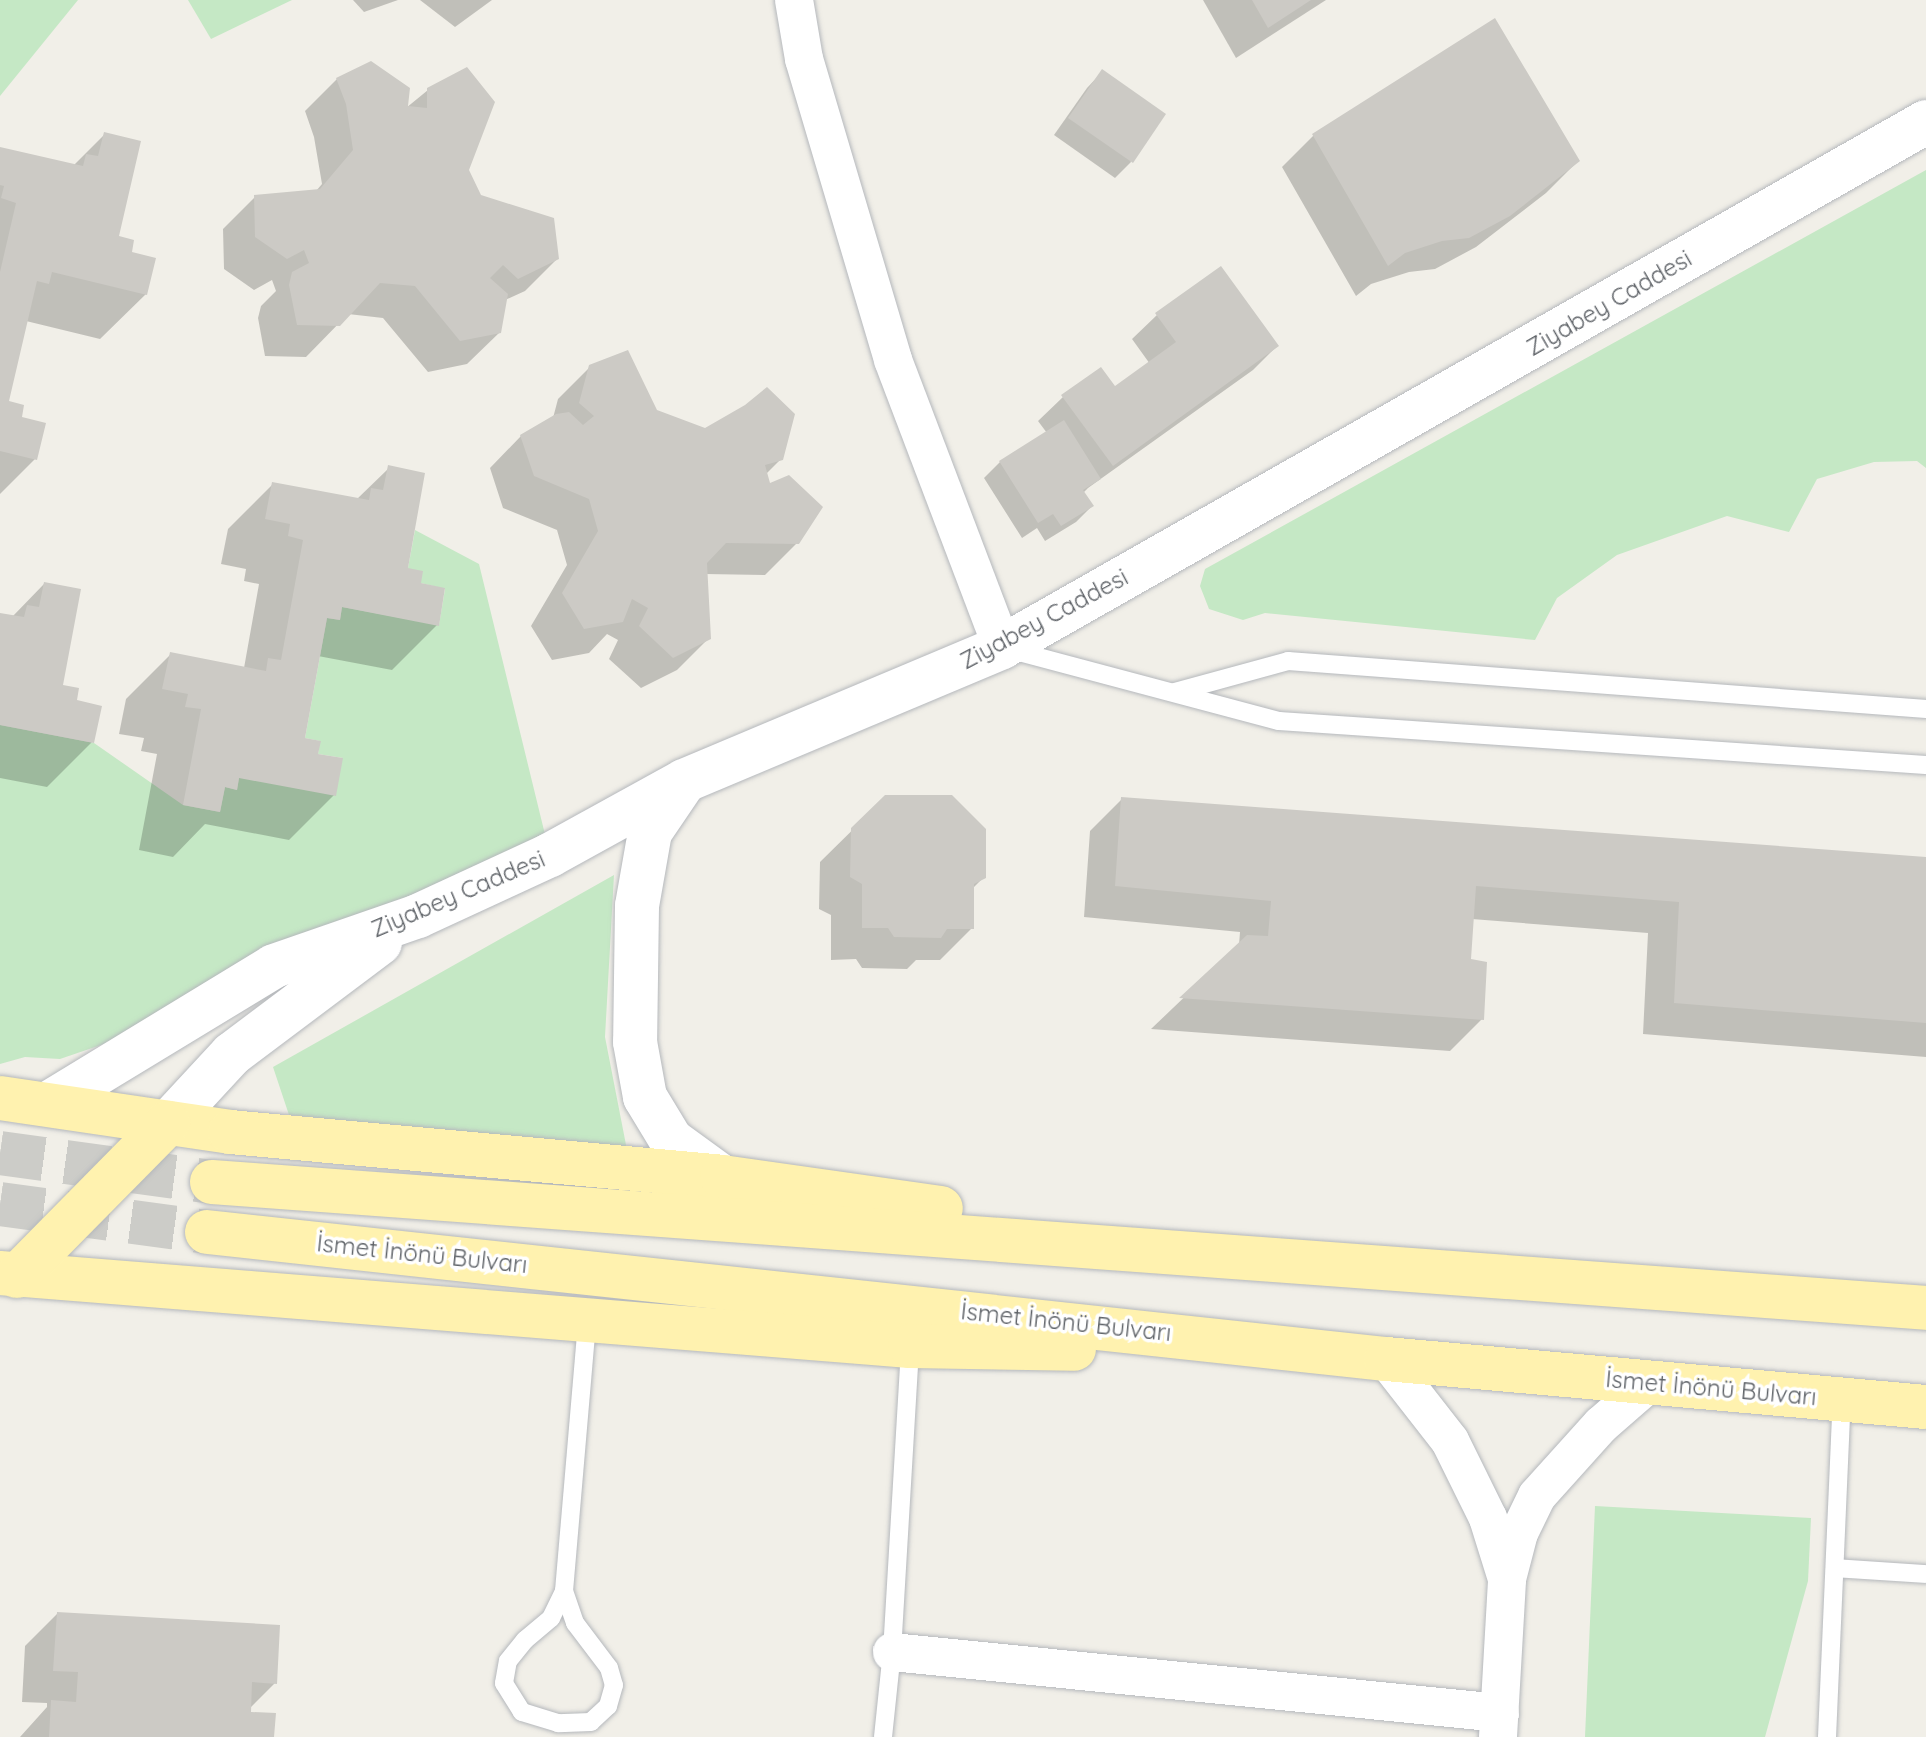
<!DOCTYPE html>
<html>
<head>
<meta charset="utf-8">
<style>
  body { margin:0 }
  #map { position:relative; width:1926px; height:1737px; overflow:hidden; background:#f1efe8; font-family:Quicksand,sans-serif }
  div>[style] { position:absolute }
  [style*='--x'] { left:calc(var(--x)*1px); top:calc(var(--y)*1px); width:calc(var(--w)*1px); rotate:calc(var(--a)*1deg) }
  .green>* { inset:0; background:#c5e8c5 }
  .shadow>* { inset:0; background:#0003 }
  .building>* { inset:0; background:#cccac5 }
  .primary-tunnel>* { height:44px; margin-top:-22px; transform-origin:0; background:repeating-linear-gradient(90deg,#ccccc8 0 44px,transparent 0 66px) }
  .roads { filter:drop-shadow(0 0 2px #b5b8bc) drop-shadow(0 0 2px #b5b8bc) }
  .lane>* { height:18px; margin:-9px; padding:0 9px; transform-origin:9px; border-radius:9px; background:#fff }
  .street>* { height:38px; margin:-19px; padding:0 19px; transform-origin:19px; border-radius:19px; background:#fff }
  .secondary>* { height:44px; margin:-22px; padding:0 22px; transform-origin:22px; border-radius:22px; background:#fff }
  .primary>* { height:44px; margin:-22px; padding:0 22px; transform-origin:22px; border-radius:22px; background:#fff2af }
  span { translate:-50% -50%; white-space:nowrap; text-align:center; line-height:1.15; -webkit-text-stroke:7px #fff; paint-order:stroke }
  .street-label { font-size:24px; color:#5f6368 }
</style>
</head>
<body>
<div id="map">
  <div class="green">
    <div style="clip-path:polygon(0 0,78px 0,0 96px)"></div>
    <div style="clip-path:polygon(188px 0,292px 0,211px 39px)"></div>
    <div style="clip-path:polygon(1926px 170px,1926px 468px,1917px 461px,1874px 462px,1817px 479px,1789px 532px,1727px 516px,1617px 555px,1557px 598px,1535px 640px,1265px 613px,1243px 620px,1209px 609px,1200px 586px,1205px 569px)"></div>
    <div style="clip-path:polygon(415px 530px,479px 564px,550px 855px,408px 940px,60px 1059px,25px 1057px,0 1064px,0 725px,94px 743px,183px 805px,220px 812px,225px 787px,237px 790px,239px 778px,343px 758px,318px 754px,320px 741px,305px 738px,327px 618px,340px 620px,342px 607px,439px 625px,445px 589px,421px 583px,408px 568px)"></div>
    <div style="clip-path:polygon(614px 875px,605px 1037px,627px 1150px,289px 1115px,273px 1067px)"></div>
    <div style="clip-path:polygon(1595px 1506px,1811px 1518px,1808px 1581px,1765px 1737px,1585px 1737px)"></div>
  </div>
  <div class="shadow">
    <div style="clip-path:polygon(353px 0,398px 0,364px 12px)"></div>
    <div style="clip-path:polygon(420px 0,492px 0,455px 27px)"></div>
    <div style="clip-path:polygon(1203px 0,1326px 0,1236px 58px)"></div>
    <div style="clip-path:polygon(1102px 72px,1131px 162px,1115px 178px,1054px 135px,1087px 88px)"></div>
    <div style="clip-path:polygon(337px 79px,406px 108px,428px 90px,480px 196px,557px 259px,525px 291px,505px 300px,500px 332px,467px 364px,428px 372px,383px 318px,348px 314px,306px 357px,265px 356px,258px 318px,261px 306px,276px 291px,272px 280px,254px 290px,224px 269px,223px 229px,255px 197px,316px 191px,322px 184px,314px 137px,305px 111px)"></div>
    <div style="clip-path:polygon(105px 134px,116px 238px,129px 253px,146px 294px,100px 339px,26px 321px,6px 403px,19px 419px,35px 459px,0 494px,0 149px,73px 166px)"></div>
    <div style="clip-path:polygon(1314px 135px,1578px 161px,1546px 193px,1476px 247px,1435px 269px,1409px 272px,1371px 284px,1356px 296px,1282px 167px)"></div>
    <div style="clip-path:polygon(1157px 315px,1277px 346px,1253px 370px,1088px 488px,1083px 493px,1092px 506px,1076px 522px,1045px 541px,1037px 528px,1022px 538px,984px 478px,1000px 462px,1047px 433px,1038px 421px,1063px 397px,1115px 389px,1150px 364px,1132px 339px)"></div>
    <div style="clip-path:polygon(590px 367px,655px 411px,781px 459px,765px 475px,797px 543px,765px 575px,705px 574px,709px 638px,677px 670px,641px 688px,609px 659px,618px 640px,607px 634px,589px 653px,552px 660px,531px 626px,567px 565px,557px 530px,503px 508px,490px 468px,521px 436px,553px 418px,558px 399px)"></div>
    <div style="clip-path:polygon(389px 468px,405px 570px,418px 585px,437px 625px,392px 670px,318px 656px,302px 740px,316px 755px,334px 795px,289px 840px,205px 824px,173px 857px,139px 850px,157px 754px,141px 751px,144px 738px,119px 734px,126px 699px,171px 654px,244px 668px,259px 584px,244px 581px,246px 569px,221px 564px,228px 529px,273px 484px,356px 500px)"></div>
    <div style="clip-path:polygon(44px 584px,61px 687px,74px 702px,92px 742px,47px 787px,0 778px,0 615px,12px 617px)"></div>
    <div style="clip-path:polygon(886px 797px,984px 877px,972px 889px,972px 928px,940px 960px,916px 960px,907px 969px,862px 968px,856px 959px,831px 960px,831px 915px,819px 909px,820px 862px)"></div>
    <div style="clip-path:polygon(1122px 799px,1926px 859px,1926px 1057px,1643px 1034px,1648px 933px,1472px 919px,1469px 960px,1482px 1019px,1450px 1051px,1151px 1029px,1239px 945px,1240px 932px,1084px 917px,1090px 831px)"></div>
    <div style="clip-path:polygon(57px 1614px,275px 1683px,249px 1709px,249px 1713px,272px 1737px,20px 1737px,47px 1707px,47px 1703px,22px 1702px,25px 1646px)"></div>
  </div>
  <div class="building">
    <div style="clip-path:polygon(1252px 0,1311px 0,1268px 28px)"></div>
    <div style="clip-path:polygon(1495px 18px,1580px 161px,1510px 216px,1469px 238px,1442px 241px,1405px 253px,1388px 266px,1312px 134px)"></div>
    <div style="clip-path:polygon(371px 61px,410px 88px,408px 106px,427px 108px,427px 88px,467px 67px,495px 102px,469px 170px,481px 195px,554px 218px,559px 259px,518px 279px,503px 265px,490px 278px,508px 294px,501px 333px,460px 341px,415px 286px,380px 283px,340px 326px,297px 325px,289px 285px,292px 272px,309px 263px,304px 250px,287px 259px,255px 237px,254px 195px,320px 189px,353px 150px,346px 104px,336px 78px)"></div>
    <div style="clip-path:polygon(1102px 69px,1166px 114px,1133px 163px,1068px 118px)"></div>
    <div style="clip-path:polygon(104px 132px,141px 141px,119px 236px,134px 240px,132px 252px,156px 258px,147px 295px,52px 272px,49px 284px,37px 281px,9px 401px,24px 405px,22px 417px,46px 423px,37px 460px,0 451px,0 272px,16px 203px,1px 198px,4px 186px,0 185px,0 147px,83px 166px,86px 154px,98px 156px)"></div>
    <div style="clip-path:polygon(1221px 266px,1279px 346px,1113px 466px,1061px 395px,1101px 367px,1115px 386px,1176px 342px,1155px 313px)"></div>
    <div style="clip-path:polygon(628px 350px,657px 410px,705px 428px,745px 405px,767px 387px,795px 414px,783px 460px,765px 465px,770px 483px,789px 475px,823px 507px,799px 544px,726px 543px,707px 563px,711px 639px,673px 658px,639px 626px,648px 608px,632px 599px,623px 622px,584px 629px,562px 593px,598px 531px,589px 499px,534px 476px,520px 435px,556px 414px,569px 412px,583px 425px,594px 416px,579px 403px,589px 365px)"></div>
    <div style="clip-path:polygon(1064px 420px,1101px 479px,1083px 490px,1094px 506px,1061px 526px,1053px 514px,1038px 523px,999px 461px)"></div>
    <div style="clip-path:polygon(388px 465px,425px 473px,408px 568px,423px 571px,421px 583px,445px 588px,439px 626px,342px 607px,340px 620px,327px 618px,305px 738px,321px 741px,318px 754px,343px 758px,336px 796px,239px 778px,237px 790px,225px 787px,220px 812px,183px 805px,201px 709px,185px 707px,188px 694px,162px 689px,170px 652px,266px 671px,268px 658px,281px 660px,303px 540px,288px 536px,290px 524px,265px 519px,272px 482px,369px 500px,371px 488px,383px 490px)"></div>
    <div style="clip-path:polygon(44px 582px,81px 589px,63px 685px,79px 688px,77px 700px,102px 706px,94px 743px,0 725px,0 613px,24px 617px,27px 605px,39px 607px)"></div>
    <div style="clip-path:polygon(885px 795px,952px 795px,986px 829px,986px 878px,974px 884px,974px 929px,947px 929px,941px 938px,894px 937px,888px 928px,862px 928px,862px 884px,850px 877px,851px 828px)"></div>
    <div style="clip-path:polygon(1121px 797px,1926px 857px,1926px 1023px,1674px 1003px,1679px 902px,1476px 886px,1471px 959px,1487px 962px,1484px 1020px,1179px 998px,1247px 935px,1268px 936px,1271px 901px,1115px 886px)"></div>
    <div style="clip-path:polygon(57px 1612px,280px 1625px,277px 1684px,252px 1682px,251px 1712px,276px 1713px,274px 1737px,49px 1737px,51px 1700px,76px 1702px,78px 1672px,53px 1671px)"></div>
  </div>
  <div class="primary-tunnel">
    <div style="--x:0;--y:1153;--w:214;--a:7.8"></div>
    <div style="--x:0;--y:1204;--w:209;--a:7.7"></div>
  </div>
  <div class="roads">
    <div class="lane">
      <div style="--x:1008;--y:649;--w:280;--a:14.9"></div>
      <div style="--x:1279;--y:721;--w:648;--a:3.89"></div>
      <div style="--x:1175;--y:692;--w:117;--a:-15.3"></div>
      <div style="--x:1288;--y:661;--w:640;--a:4.3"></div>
      <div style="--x:1835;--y:1568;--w:91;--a:3.8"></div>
      <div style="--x:564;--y:1591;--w:34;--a:71"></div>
      <div style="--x:575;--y:1623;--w:56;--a:52.9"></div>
      <div style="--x:609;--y:1668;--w:18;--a:74"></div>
      <div style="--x:614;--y:1685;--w:22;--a:106"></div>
      <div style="--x:608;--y:1706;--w:23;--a:137"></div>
      <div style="--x:591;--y:1722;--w:33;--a:178"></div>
      <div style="--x:558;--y:1723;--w:38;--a:-163"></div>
      <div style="--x:522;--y:1712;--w:34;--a:-122"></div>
      <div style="--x:504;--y:1683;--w:22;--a:-80"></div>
      <div style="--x:508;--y:1661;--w:27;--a:-51"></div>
      <div style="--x:525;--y:1640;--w:34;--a:-40"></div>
      <div style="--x:551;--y:1618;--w:30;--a:-64"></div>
      <div style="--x:564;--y:1591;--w:272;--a:-85.1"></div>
      <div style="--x:883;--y:1737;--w:85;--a:-84"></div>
      <div style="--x:892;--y:1652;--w:307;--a:-86.6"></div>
      <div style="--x:1827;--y:1737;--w:338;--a:-87.5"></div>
    </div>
    <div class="street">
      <div style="--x:794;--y:0;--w:60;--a:80.4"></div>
      <div style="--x:804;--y:59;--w:314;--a:73.5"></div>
      <div style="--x:893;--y:360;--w:307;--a:69.2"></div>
      <div style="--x:1386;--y:1359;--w:104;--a:52"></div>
      <div style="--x:1450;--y:1441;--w:86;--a:63.7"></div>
      <div style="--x:1488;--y:1518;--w:64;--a:72.7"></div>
      <div style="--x:892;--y:1652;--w:611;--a:5.73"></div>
      <div style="--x:1498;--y:1737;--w:158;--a:-86.7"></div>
      <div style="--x:1507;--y:1579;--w:48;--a:-75.4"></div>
      <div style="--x:1519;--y:1533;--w:41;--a:-64.1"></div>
      <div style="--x:1537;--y:1496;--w:96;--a:-48"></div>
      <div style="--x:1601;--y:1425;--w:62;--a:-41.1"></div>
    </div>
    <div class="secondary">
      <div style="--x:682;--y:785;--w:57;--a:124.2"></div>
      <div style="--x:650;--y:832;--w:75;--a:100"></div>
      <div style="--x:637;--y:906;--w:136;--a:90.8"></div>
      <div style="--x:635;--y:1042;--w:56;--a:79.7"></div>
      <div style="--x:645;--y:1097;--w:50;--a:58.8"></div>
      <div style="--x:671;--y:1140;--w:63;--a:36"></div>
      <div style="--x:49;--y:1103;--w:263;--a:-31.3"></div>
      <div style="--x:274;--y:966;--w:152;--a:-19.1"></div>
      <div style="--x:418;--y:916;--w:145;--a:-24.8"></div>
      <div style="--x:550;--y:855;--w:153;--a:-28.9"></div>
      <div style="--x:684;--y:781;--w:345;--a:-22.8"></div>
      <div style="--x:1002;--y:647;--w:1063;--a:-29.6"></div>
      <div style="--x:168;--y:1123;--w:94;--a:-47.2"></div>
      <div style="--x:232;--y:1054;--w:185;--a:-36.9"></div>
    </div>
    <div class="primary">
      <div style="--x:0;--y:1098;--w:232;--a:8.4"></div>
      <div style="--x:230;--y:1132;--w:494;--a:5.2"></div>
      <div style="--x:722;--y:1177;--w:221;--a:8.1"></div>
      <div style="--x:212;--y:1182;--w:1719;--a:4.2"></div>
      <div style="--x:207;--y:1232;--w:1186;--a:6.15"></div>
      <div style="--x:1386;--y:1359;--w:542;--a:5.08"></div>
      <div style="--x:0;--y:1273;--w:913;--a:4.59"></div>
      <div style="--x:910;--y:1346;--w:164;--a:1"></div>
      <div style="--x:17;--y:1276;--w:215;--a:-45.4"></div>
    </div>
  </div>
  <div class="street-label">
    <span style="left:1609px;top:303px;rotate:-30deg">Ziyabey Caddesi</span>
    <span style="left:1044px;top:619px;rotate:-28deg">Ziyabey Caddesi</span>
    <span style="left:458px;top:894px;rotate:-23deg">Ziyabey Caddesi</span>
    <span style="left:422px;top:1254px;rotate:6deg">İsmet İnönü Bulvarı</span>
    <span style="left:1066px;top:1322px;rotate:6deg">İsmet İnönü Bulvarı</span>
    <span style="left:1711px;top:1388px;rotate:5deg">İsmet İnönü Bulvarı</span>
  </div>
</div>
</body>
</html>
